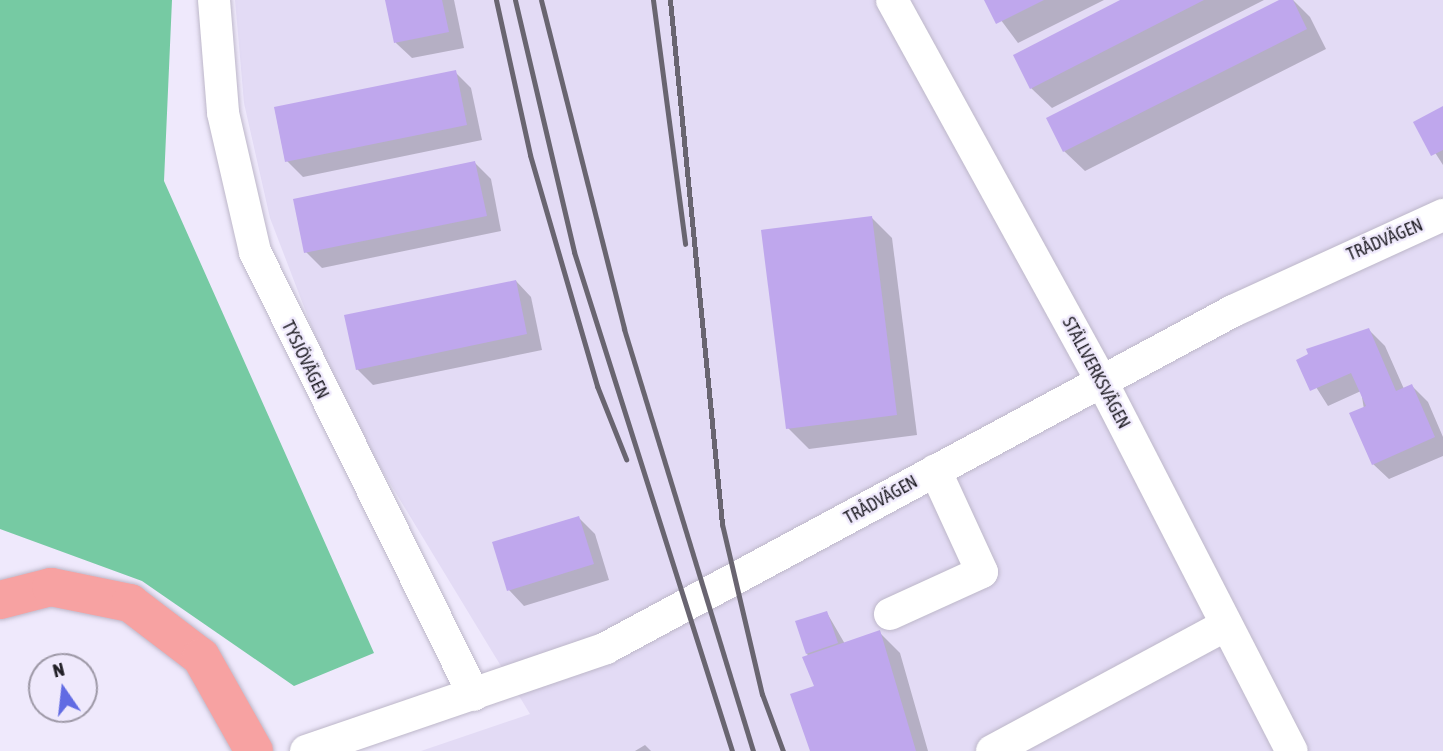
<!DOCTYPE html>
<html>
<head>
<meta charset="utf-8">
<style>
  body { margin:0 }
  #map { position:relative; width:1443px; height:751px; overflow:hidden; background:#efe9fc; font-family:"Asap Condensed",sans-serif }
  div>[style] { position:absolute }
  [style*='--x'] { left:calc(var(--x)*1px); top:calc(var(--y)*1px); width:calc(var(--w)*1px); rotate:calc(var(--a)*1deg) }
  .built>* { inset:0; background:#e3dbf5 }
  .forest>* { inset:0; background:#76caa3 }
  .shadow>* { inset:0; background:#0003 }
  .building>* { inset:0; background:#bfa7ed }
  .roads { filter:drop-shadow(0 0 2px #bdb7c9) drop-shadow(0 0 2px #bdb7c9) }
  .minor>* { height:32px; margin:-16px; padding:0 16px; transform-origin:16px; border-radius:16px; background:#fff }
  .major>* { height:38px; margin:-19px; padding:0 19px; transform-origin:19px; border-radius:19px; background:#f7a2a2 }
  .rail>* { height:5px; margin:-2.5px; padding:0 2.5px; transform-origin:2.5px; border-radius:2.5px; background:#696570 }
  span { translate:-50% -50%; white-space:nowrap; text-align:center; line-height:1.15; -webkit-text-stroke:5px #efe9fc; paint-order:stroke }
  .street-label { font-size:18px; color:#211f26 }
  .north { position:absolute; left:28px; top:653px; width:70px; height:70px; box-sizing:border-box; background:#efe9fc; border:2px solid #9d98a6; border-radius:50%; rotate:346deg; font-size:19px; font-weight:700; line-height:28px; text-align:center; color:#211f26 }
  .north::after { content:''; display:block; margin:auto; width:24px; height:32px; background:#616be3; clip-path:polygon(50% 0,100% 100%,50% 72%,0 100%) }
</style>
</head>
<body>
<div id="map">
  <div class="built">
    <div style="clip-path:polygon(235px 0,1443px 0,1443px 751px,421px 751px,530px 714px,340px 401px,270px 218px,244px 103px)"></div>
  </div>
  <div class="forest">
    <div style="clip-path:polygon(0 0,172px 0,164px 181px,374px 653px,294px 686px,142px 581px,0 529px)"></div>
  </div>
  <div class="shadow">
    <div style="clip-path:polygon(387px 0,454px 0,464px 48px,412px 58px,396px 43px)"></div>
    <div style="clip-path:polygon(986px 0,1104px 0,1018px 43px)"></div>
    <div style="clip-path:polygon(1124px 0,1264px 0,1052px 108px,1031px 88px)"></div>
    <div style="clip-path:polygon(1283px 0,1293px 0,1310px 17px,1326px 49px,1085px 171px,1064px 151px)"></div>
    <div style="clip-path:polygon(455px 72px,471px 88px,482px 140px,303px 177px,287px 161px)"></div>
    <div style="clip-path:polygon(1443px 108px,1443px 165px,1416px 123px)"></div>
    <div style="clip-path:polygon(475px 163px,491px 179px,501px 231px,322px 268px,306px 252px)"></div>
    <div style="clip-path:polygon(872px 218px,892px 238px,917px 435px,809px 449px,788px 428px)"></div>
    <div style="clip-path:polygon(516px 281px,531px 297px,542px 350px,373px 385px,357px 369px)"></div>
    <div style="clip-path:polygon(1369px 330px,1385px 346px,1404px 389px,1412px 386px,1428px 402px,1443px 437px,1443px 456px,1389px 479px,1373px 464px,1361px 391px,1328px 406px,1299px 360px)"></div>
    <div style="clip-path:polygon(579px 518px,595px 534px,609px 580px,524px 606px,509px 590px)"></div>
    <div style="clip-path:polygon(827px 613px,845px 644px,879px 632px,900px 653px,928px 751px,812px 751px,816px 687px,807px 653px)"></div>
    <div style="clip-path:polygon(645px 745px,651px 751px,635px 751px)"></div>
  </div>
  <div class="building">
    <div style="clip-path:polygon(385px 0,442px 0,449px 32px,394px 43px)"></div>
    <div style="clip-path:polygon(984px 0,1044px 0,996px 24px)"></div>
    <div style="clip-path:polygon(1120px 0,1204px 0,1030px 89px,1013px 55px)"></div>
    <div style="clip-path:polygon(1279px 0,1293px 0,1307px 29px,1063px 152px,1046px 118px)"></div>
    <div style="clip-path:polygon(456px 70px,467px 125px,285px 162px,274px 107px)"></div>
    <div style="clip-path:polygon(1443px 106px,1443px 150px,1431px 156px,1413px 122px)"></div>
    <div style="clip-path:polygon(475px 161px,487px 216px,304px 253px,293px 199px)"></div>
    <div style="clip-path:polygon(872px 216px,897px 415px,786px 429px,761px 230px)"></div>
    <div style="clip-path:polygon(516px 280px,527px 334px,356px 370px,344px 315px)"></div>
    <div style="clip-path:polygon(1369px 328px,1396px 391px,1412px 384px,1435px 437px,1372px 465px,1349px 413px,1366px 406px,1351px 373px,1310px 391px,1296px 360px,1308px 354px,1306px 349px)"></div>
    <div style="clip-path:polygon(579px 516px,594px 564px,507px 591px,492px 542px)"></div>
    <div style="clip-path:polygon(827px 611px,838px 643px,806px 654px,795px 621px)"></div>
    <div style="clip-path:polygon(880px 630px,916px 751px,810px 751px,790px 694px,814px 686px,802px 657px)"></div>
  </div>
  <div class="roads">
    <div class="minor">
      <div style="--x:214;--y:0;--w:113;--a:85.4"></div>
      <div style="--x:223;--y:113;--w:143;--a:77"></div>
      <div style="--x:255;--y:252;--w:494;--a:63.7"></div>
      <div style="--x:892;--y:0;--w:434;--a:61.2"></div>
      <div style="--x:1101;--y:380;--w:417;--a:62.8"></div>
      <div style="--x:890;--y:614;--w:101;--a:-24.5"></div>
      <div style="--x:982;--y:572;--w:112;--a:-114.7"></div>
      <div style="--x:306;--y:751;--w:317;--a:-18.9"></div>
      <div style="--x:606;--y:648;--w:712;--a:-28.26"></div>
      <div style="--x:1233;--y:311;--w:231;--a:-24.6"></div>
      <div style="--x:992;--y:751;--w:266;--a:-28.3"></div>
    </div>
    <div class="major">
      <div style="--x:0;--y:600;--w:53;--a:-14.3"></div>
      <div style="--x:51;--y:587;--w:81;--a:11.4"></div>
      <div style="--x:130;--y:603;--w:89;--a:37.3"></div>
      <div style="--x:201;--y:657;--w:108;--a:60.6"></div>
    </div>
  </div>
  <div class="rail">
    <div style="--x:496;--y:0;--w:159;--a:77.6"></div>
    <div style="--x:530;--y:155;--w:241;--a:73.8"></div>
    <div style="--x:597;--y:386;--w:79;--a:68.3"></div>
    <div style="--x:515;--y:0;--w:259;--a:76.8"></div>
    <div style="--x:574;--y:252;--w:523;--a:72.43"></div>
    <div style="--x:541;--y:0;--w:339;--a:75.8"></div>
    <div style="--x:624;--y:329;--w:441;--a:73"></div>
    <div style="--x:653;--y:0;--w:246;--a:82.5"></div>
    <div style="--x:670;--y:0;--w:527;--a:84.33"></div>
    <div style="--x:722;--y:524;--w:175;--a:76.8"></div>
    <div style="--x:762;--y:694;--w:61;--a:69.8"></div>
  </div>
  <div class="street-label">
    <span style="left:1385px;top:240px;rotate:-23deg">TRÅDVÄGEN</span>
    <span style="left:305px;top:360px;rotate:64deg">TYSJÖVÄGEN</span>
    <span style="left:1096px;top:373px;rotate:62deg">STÄLLVERKSVÄGEN</span>
    <span style="left:881px;top:500px;rotate:-29deg">TRÅDVÄGEN</span>
  </div>
  <div class="north">N</div>
</div>
</body>
</html>
